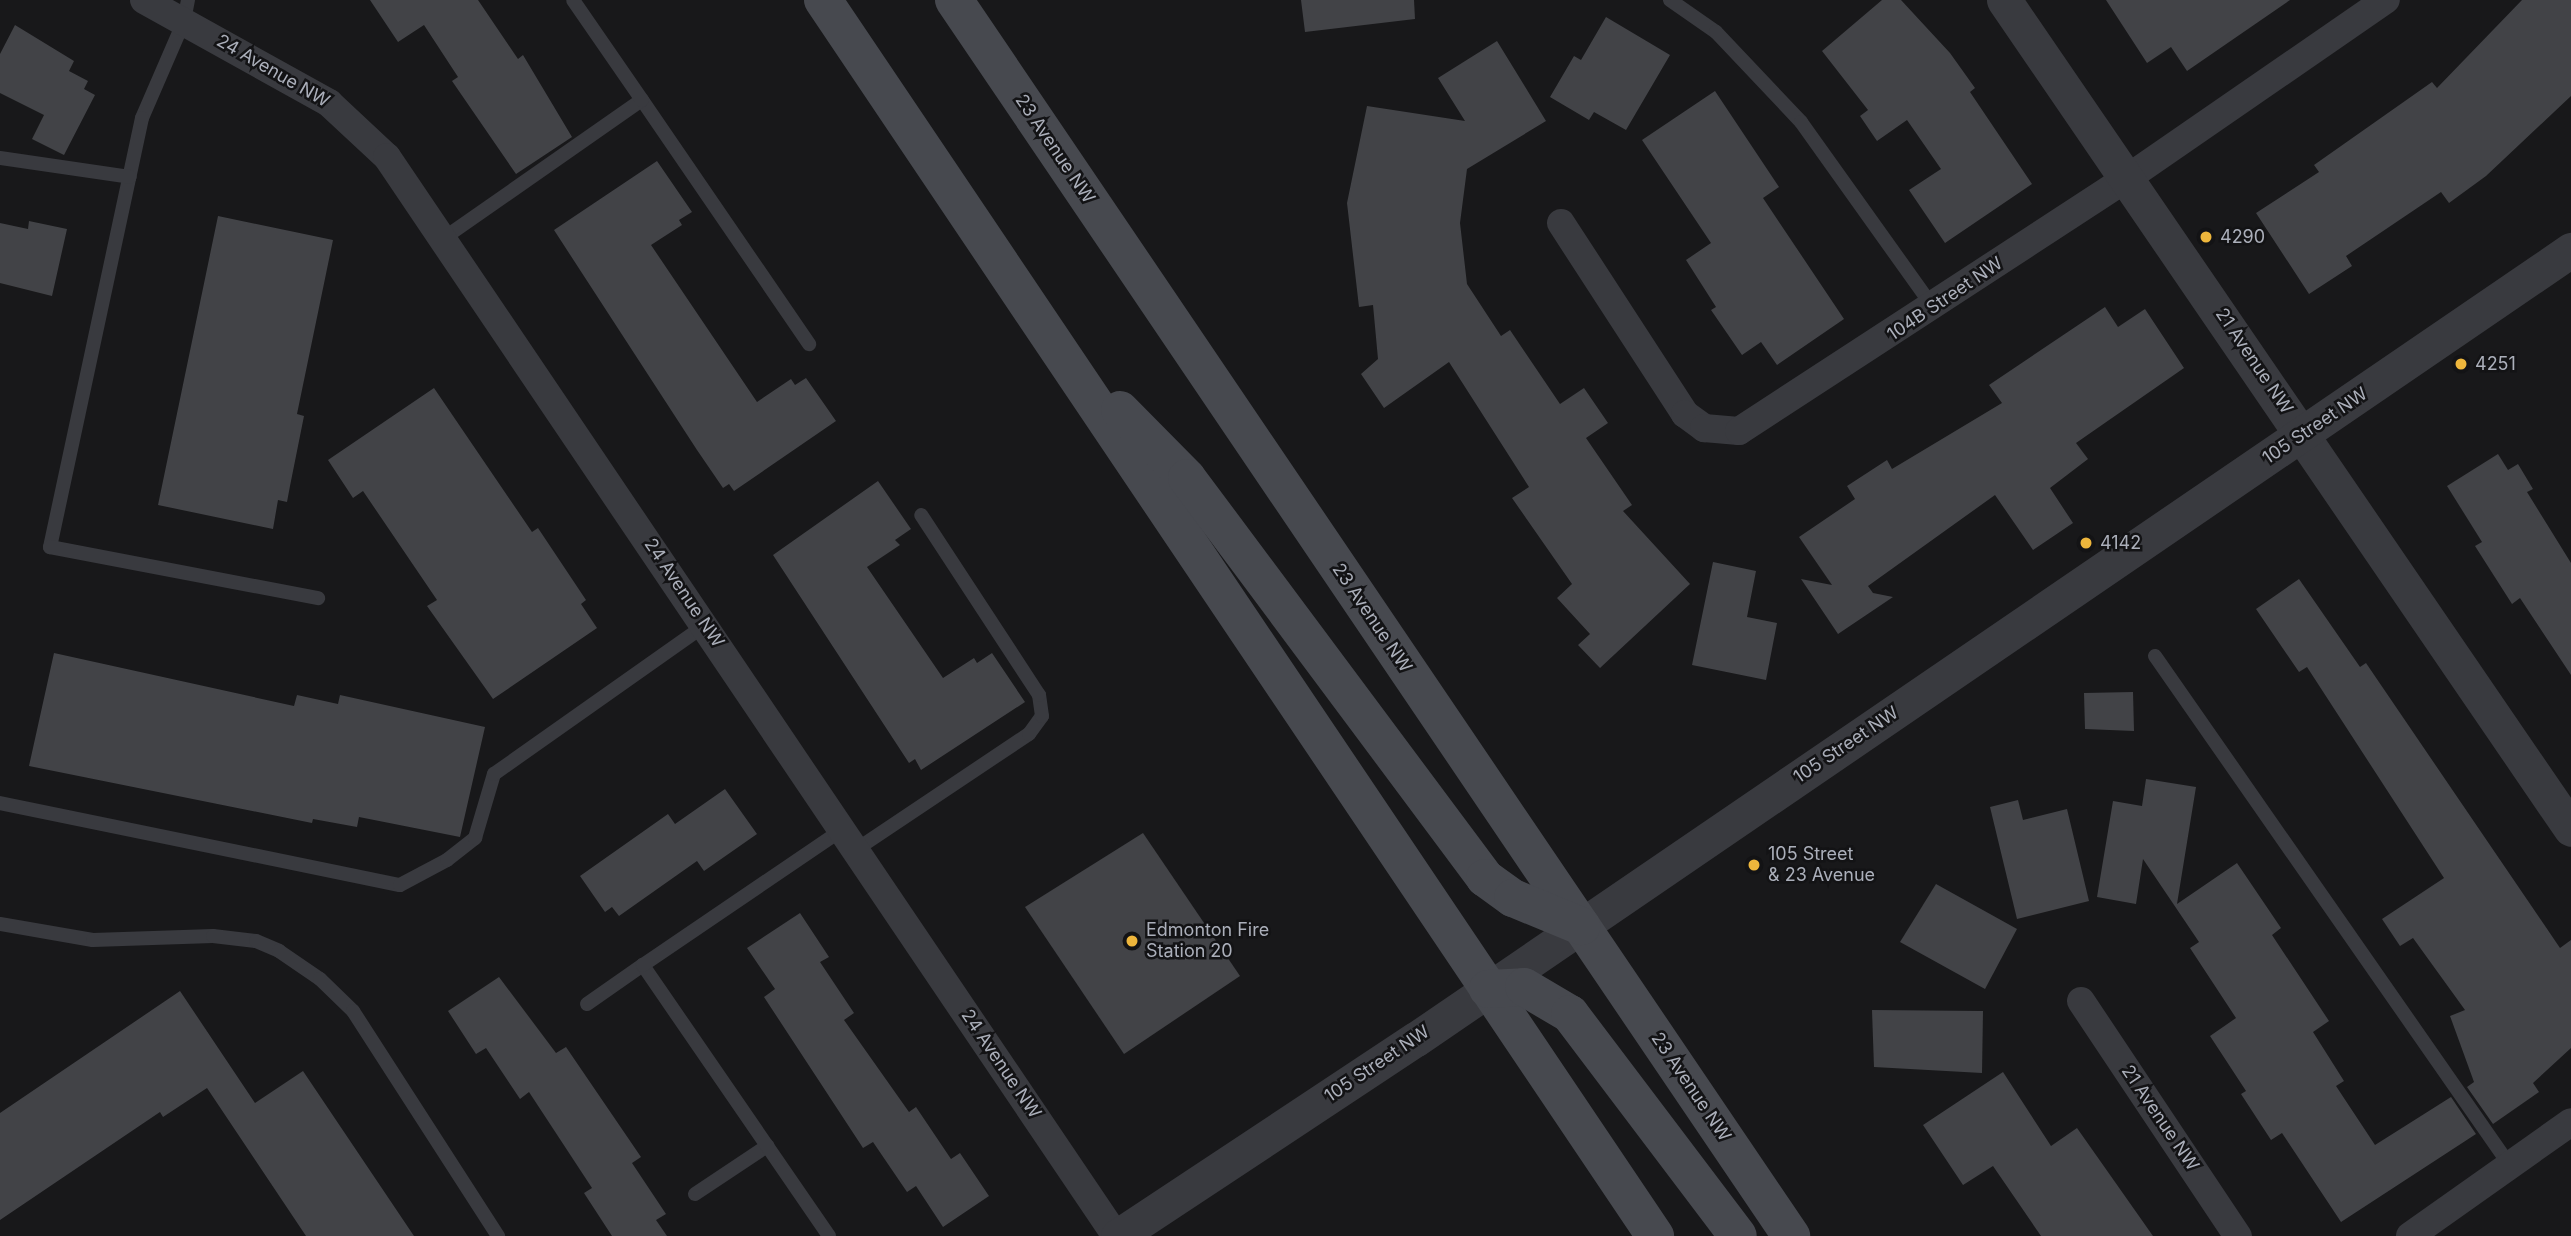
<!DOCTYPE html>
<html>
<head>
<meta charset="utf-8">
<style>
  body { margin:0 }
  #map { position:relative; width:2571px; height:1236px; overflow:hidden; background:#18181a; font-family:Inter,sans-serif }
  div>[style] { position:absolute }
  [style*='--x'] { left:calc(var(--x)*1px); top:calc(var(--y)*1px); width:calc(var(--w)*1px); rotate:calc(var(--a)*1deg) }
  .building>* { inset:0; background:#424347 }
  .service>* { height:14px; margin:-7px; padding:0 7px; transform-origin:7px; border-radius:7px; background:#393a3f }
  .minor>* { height:28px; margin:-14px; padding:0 14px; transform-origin:14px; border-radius:14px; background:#393a3f }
  .tertiary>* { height:35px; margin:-17.5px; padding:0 17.5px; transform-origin:17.5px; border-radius:17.5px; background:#393a3f }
  .secondary>* { height:38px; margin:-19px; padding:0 19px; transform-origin:19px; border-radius:19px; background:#47494f }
  .dots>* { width:19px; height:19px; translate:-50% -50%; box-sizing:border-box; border:4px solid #131315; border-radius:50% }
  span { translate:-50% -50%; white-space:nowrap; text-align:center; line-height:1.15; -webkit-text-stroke:5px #131315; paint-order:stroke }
  .street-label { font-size:18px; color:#abafba }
  .poi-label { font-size:18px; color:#abafba }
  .left { translate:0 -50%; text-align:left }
</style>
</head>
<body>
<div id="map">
  <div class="building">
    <div style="clip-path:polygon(370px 0,478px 0,518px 59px,523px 55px,572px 137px,516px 174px,452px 81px,458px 77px,424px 25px,398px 42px)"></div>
    <div style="clip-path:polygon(1301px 0,1414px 0,1415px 19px,1305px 32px)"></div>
    <div style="clip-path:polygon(1882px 0,1901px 0,1950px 53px,1975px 88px,1970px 92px,2032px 184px,1945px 243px,1909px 190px,1941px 169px,1907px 120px,1877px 141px,1860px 116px,1868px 110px,1822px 51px)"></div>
    <div style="clip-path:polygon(2106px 0,2290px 0,2187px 71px,2171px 47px,2147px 63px)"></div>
    <div style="clip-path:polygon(2522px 0,2571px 0,2571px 96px,2486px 176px,2449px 203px,2441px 192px,2346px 256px,2352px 266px,2309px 294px,2256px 213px,2319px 172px,2314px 165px,2432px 82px,2437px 88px)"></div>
    <div style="clip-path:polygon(1606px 17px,1670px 55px,1626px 130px,1594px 112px,1589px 120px,1550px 97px,1574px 56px,1581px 60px)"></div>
    <div style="clip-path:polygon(15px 25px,74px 61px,69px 71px,88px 81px,84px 89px,95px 95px,64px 155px,32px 139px,44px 115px,0 93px,0 54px)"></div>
    <div style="clip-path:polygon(1497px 41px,1546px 121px,1467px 169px,1460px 223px,1467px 284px,1501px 336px,1510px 330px,1560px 404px,1584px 388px,1608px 423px,1586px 438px,1632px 505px,1623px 511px,1690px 584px,1600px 668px,1578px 645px,1590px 634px,1557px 598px,1572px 584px,1512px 498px,1529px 487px,1449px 362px,1384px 408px,1361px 374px,1378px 359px,1373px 305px,1359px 307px,1347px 203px,1367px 106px,1465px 121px,1438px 78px)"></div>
    <div style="clip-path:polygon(1715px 91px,1779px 187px,1763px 198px,1844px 319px,1777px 365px,1761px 342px,1742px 355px,1711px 310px,1716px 307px,1686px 260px,1711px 243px,1642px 140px)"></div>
    <div style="clip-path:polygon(657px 161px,692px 212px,679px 220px,682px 225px,651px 245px,757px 402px,791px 379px,795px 385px,806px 378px,836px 421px,734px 491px,729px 484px,723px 488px,697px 450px,554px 230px)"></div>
    <div style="clip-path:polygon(218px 216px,333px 240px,297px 414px,304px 416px,290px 486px,287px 502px,278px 500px,273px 529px,158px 505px)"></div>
    <div style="clip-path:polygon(29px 221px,67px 229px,52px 296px,0 283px,0 223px,28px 229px)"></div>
    <div style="clip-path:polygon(2105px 307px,2118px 327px,2145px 309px,2184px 368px,2076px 443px,2088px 459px,2050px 488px,2073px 523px,2033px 550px,1995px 495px,1868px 586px,1873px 593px,1893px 597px,1838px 634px,1801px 579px,1832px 585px,1799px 537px,1855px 499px,1847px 486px,1887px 460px,1892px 469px,2002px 403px,1989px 385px)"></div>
    <div style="clip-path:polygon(434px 388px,532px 532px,538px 528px,586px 600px,581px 604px,597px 628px,493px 699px,427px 606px,437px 600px,363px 491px,353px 498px,328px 460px)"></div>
    <div style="clip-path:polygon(2498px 454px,2508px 470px,2518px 464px,2533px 489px,2527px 492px,2571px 563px,2571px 675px,2520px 598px,2512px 604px,2475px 546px,2482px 542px,2447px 486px)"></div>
    <div style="clip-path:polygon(878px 481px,911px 529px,895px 540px,900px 545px,867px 567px,943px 678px,974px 658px,977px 663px,992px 653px,1025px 702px,921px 770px,915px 759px,909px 763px,773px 555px)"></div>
    <div style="clip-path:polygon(1713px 562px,1756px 571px,1747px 617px,1777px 623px,1766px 680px,1692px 665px)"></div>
    <div style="clip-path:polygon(2299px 579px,2360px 667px,2366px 663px,2560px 948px,2571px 940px,2571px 1048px,2533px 1083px,2539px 1092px,2493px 1124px,2467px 1087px,2474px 1082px,2450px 1016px,2465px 1010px,2413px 938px,2400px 946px,2382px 919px,2444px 878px,2307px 667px,2299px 672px,2256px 609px)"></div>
    <div style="clip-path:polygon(54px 653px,294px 706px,297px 695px,338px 704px,340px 695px,485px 727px,460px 837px,359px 817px,357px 827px,313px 819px,312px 823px,29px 766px)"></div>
    <div style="clip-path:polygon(2133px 692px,2134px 731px,2085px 729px,2084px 693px)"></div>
    <div style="clip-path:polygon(2146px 779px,2196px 787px,2177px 904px,2237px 863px,2281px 928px,2272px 935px,2329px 1021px,2313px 1032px,2344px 1081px,2336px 1086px,2375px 1145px,2451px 1097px,2476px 1134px,2341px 1222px,2282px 1133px,2271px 1140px,2241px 1094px,2246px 1091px,2210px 1036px,2236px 1018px,2190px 948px,2199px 942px,2143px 859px,2136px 904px,2097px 897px,2113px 801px,2142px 806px)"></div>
    <div style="clip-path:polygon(725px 789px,757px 834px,704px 871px,697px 861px,619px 916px,612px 907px,605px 912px,580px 876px,668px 814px,675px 824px)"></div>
    <div style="clip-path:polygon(2018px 800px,2023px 820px,2067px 809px,2089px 901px,2017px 919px,1990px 807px)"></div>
    <div style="clip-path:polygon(1143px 833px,1240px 976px,1124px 1054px,1025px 907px)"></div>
    <div style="clip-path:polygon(1936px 884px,2017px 929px,1985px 989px,1900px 942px)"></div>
    <div style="clip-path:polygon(800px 913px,829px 957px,820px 962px,854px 1013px,844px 1020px,909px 1112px,916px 1107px,951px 1159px,960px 1153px,989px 1196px,943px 1227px,916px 1186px,907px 1192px,873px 1142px,863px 1148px,764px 997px,775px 989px,747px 948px)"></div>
    <div style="clip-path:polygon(499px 977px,556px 1053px,566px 1047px,641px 1157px,632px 1163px,666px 1214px,656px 1220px,667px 1236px,612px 1236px,584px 1193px,592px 1188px,529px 1092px,520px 1099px,486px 1048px,476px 1054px,448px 1011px)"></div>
    <div style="clip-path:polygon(180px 991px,255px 1103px,303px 1071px,414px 1236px,306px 1236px,207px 1088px,163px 1117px,160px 1112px,0 1220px,0 1113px)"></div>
    <div style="clip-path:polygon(1872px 1010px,1983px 1011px,1982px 1073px,1874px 1067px)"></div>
    <div style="clip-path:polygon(2003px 1072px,2051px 1146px,2077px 1128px,2153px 1236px,2041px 1236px,1993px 1166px,1963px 1185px,1923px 1125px)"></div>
  </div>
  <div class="service">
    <div style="--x:188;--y:0;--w:21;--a:101"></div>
    <div style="--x:184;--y:21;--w:106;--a:113.4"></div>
    <div style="--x:142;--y:118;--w:439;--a:102.1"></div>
    <div style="--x:50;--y:547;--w:273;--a:10.8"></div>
    <div style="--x:1670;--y:0;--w:56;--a:34.8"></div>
    <div style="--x:1716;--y:32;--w:124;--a:46.6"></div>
    <div style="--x:1801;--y:122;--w:227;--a:54.5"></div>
    <div style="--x:642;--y:100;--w:296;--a:55.6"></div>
    <div style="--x:0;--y:158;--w:131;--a:8.3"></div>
    <div style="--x:444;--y:238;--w:241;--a:-34.9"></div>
    <div style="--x:642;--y:100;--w:121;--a:-124.6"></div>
    <div style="--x:2155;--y:656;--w:623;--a:55.14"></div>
    <div style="--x:0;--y:803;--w:408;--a:11.6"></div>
    <div style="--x:400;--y:885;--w:53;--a:-28"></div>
    <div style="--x:447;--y:860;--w:36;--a:-38"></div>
    <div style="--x:475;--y:838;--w:67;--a:-73.5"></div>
    <div style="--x:494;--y:774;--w:258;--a:-35.2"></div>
    <div style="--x:857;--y:849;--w:207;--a:-33.8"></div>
    <div style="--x:1029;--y:734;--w:22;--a:-54"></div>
    <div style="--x:1042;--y:716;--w:21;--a:-98"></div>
    <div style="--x:1039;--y:695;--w:215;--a:-123.2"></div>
    <div style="--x:0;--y:924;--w:94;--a:9.8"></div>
    <div style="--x:93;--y:940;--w:120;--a:-1.9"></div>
    <div style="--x:213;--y:936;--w:43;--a:6.6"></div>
    <div style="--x:256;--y:941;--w:25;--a:23"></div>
    <div style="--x:279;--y:951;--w:50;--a:34.3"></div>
    <div style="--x:320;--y:979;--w:46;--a:44.1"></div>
    <div style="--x:353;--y:1011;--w:268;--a:57.2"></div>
    <div style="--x:587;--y:1004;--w:68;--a:-34.9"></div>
    <div style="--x:695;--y:1194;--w:87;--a:-33.7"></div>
    <div style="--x:829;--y:1236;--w:329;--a:-124.5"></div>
    <div style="--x:643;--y:965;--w:242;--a:-34.2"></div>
  </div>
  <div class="minor">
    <div style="--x:144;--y:0;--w:212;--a:29.1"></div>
    <div style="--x:329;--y:103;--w:79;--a:43"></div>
    <div style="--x:387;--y:157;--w:1302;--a:55.96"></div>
    <div style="--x:1561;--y:223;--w:228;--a:57"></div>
    <div style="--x:1685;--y:414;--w:24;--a:36"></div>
    <div style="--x:1704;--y:428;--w:35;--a:5"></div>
    <div style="--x:1739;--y:431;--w:465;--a:-33.1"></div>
    <div style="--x:2129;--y:177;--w:312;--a:-34.6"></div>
    <div style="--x:2081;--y:1001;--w:283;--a:56.3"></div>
    <div style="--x:2410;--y:1236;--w:197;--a:-35.3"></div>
  </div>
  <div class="tertiary">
    <div style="--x:2004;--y:0;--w:1004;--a:55.63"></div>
    <div style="--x:1118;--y:1236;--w:357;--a:-33.5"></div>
    <div style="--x:1416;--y:1039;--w:1399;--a:-34.34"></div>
  </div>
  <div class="secondary">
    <div style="--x:823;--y:0;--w:1490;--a:56.05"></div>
    <div style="--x:954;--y:0;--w:1493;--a:55.89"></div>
    <div style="--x:1120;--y:410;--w:95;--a:45.4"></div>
    <div style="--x:1187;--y:478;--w:499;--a:53.3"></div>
    <div style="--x:1485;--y:878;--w:34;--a:36"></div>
    <div style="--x:1513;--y:898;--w:74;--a:22.4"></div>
    <div style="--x:1488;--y:989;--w:36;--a:-3"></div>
    <div style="--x:1524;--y:987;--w:53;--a:30.4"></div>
    <div style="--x:1570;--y:1014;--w:278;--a:52.9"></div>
  </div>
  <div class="dots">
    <div style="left:2206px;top:237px;background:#eeb63c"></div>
    <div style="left:2461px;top:364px;background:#eeb63c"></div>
    <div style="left:2086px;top:543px;background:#eeb63c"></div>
    <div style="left:1754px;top:865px;background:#eeb63c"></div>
    <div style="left:1132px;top:941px;background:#eeb63c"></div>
  </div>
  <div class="street-label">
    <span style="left:273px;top:71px;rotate:30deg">24 Avenue NW</span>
    <span style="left:1055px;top:149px;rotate:56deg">23 Avenue NW</span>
    <span style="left:1945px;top:299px;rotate:-34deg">104B Street NW</span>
    <span style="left:2254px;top:361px;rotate:56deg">21 Avenue NW</span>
    <span style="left:2315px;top:426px;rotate:-34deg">105 Street NW</span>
    <span style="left:684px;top:593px;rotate:56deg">24 Avenue NW</span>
    <span style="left:1372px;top:618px;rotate:56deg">23 Avenue NW</span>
    <span style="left:1846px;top:745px;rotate:-34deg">105 Street NW</span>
    <span style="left:1001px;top:1064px;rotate:56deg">24 Avenue NW</span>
    <span style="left:1377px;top:1064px;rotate:-34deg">105 Street NW</span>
    <span style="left:1691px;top:1087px;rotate:56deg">23 Avenue NW</span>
    <span style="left:2160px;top:1118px;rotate:56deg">21 Avenue NW</span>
  </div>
  <div class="poi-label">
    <span class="left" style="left:2220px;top:237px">4290</span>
    <span class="left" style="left:2475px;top:364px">4251</span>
    <span class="left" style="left:2100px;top:543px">4142</span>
    <span class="left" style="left:1768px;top:865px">105 Street<br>&amp; 23 Avenue</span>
    <span class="left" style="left:1146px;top:941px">Edmonton Fire<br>Station 20</span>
  </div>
</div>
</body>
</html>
